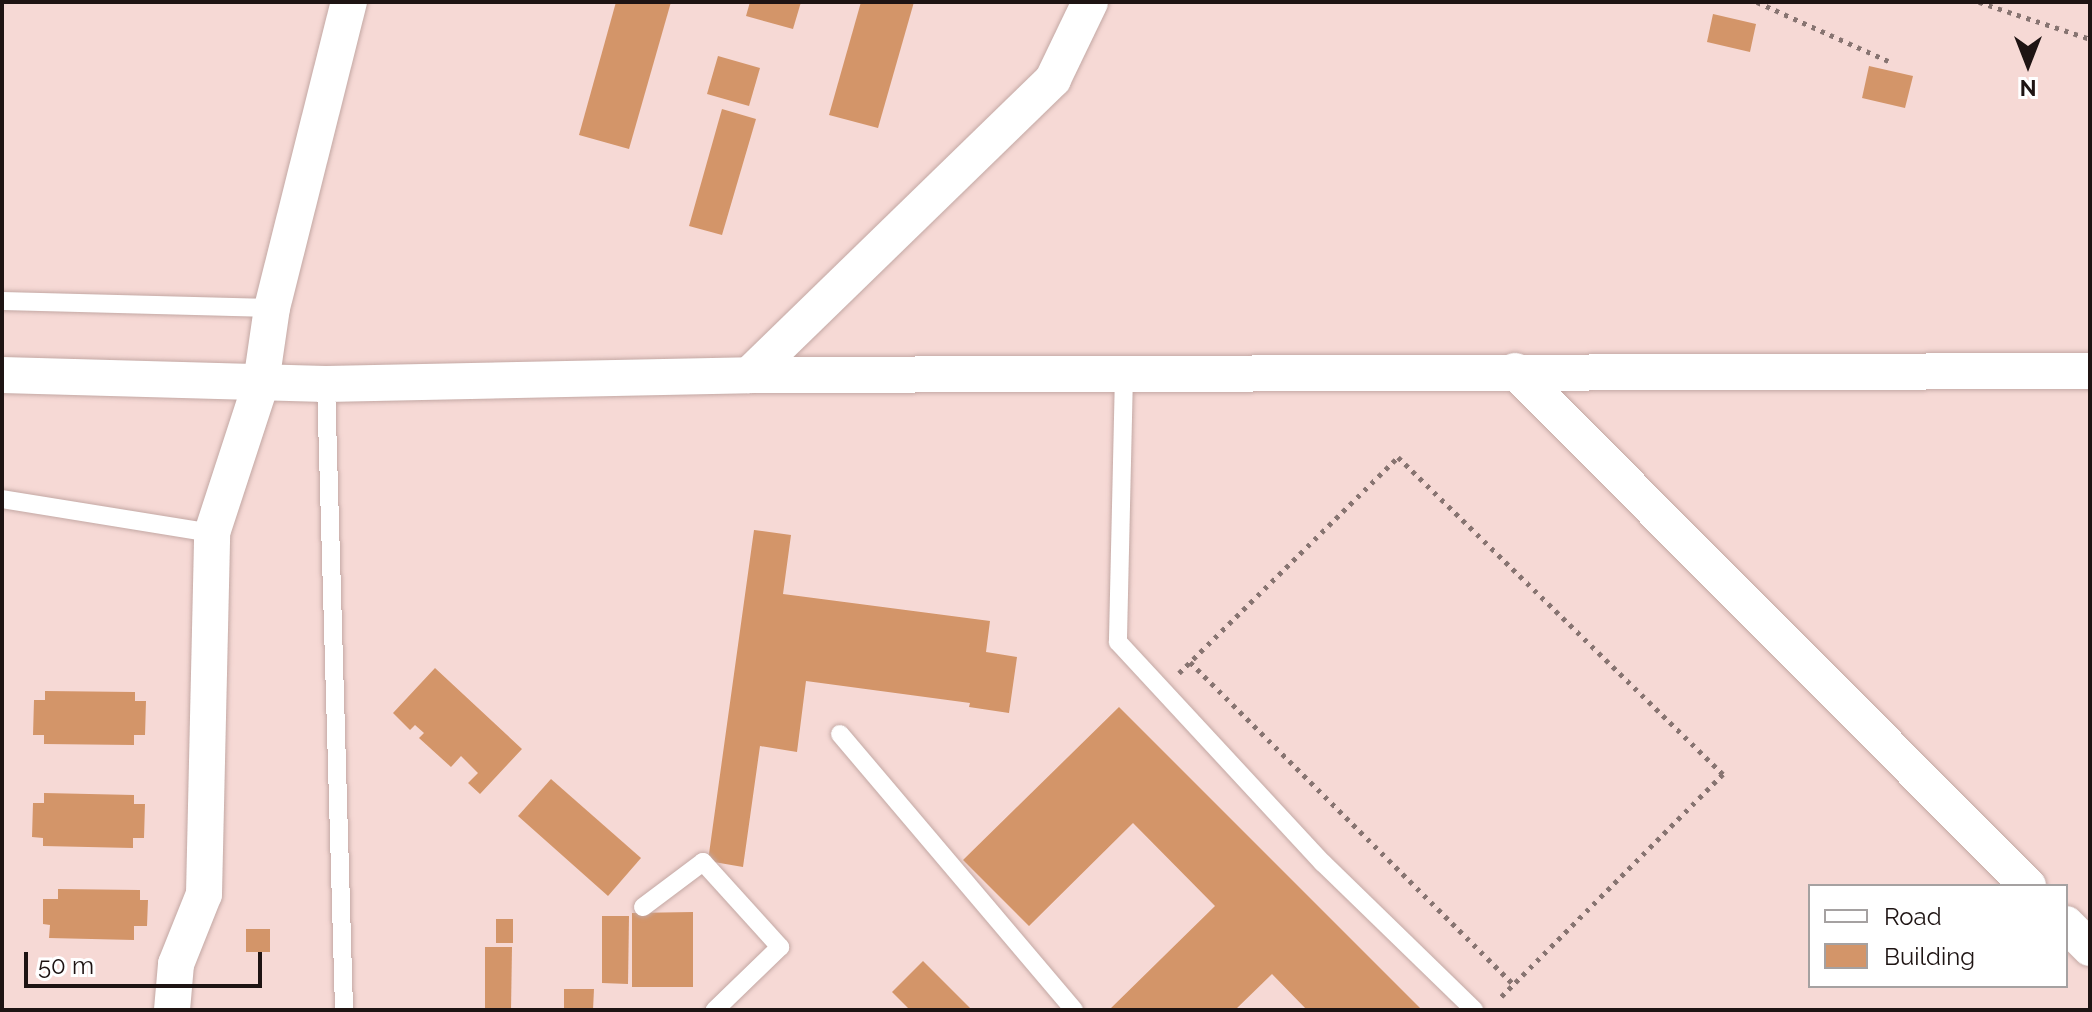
<!DOCTYPE html>
<html>
<head>
<meta charset="utf-8">
<style>
  body { margin:0 }
  #map { position:relative; width:2092px; height:1012px; overflow:hidden; background:#f6d9d5; font-family:Raleway,sans-serif }
  div>[style] { position:absolute }
  [style*='--x'] { left:calc(var(--x)*1px); top:calc(var(--y)*1px); width:calc(var(--w)*1px); rotate:calc(var(--a)*1deg) }
  .building>* { inset:0; background:#d39569 }
  .path>* { height:5px; margin-top:-2.5px; transform-origin:0; background:repeating-linear-gradient(90deg,#877471 0 4px,transparent 0 10px) }
  .roads { filter:drop-shadow(0 0 2px #c3a8a4) drop-shadow(0 0 2px #c3a8a4) }
  .service>* { height:18px; margin:-9px; padding:0 9px; transform-origin:9px; border-radius:9px; background:#fff }
  .minor>* { height:36px; margin:-18px; padding:0 18px; transform-origin:18px; border-radius:18px; background:#fff }
  span { translate:-50% -50%; white-space:nowrap; text-align:center; line-height:1.15; -webkit-text-stroke:7px #fff; paint-order:stroke }
  .frame { position:absolute; inset:0; border:4px solid #1e1413; pointer-events:none }
  .legend { position:absolute; left:1808px; top:884px; width:260px; height:104px; box-sizing:border-box; background:#fff; border:2px solid #a5a1a1; margin:0; padding:10px 14px; list-style:none; font-size:24px; color:#1e1413 }
  .legend li { display:flex; align-items:center; gap:16px; height:40px }
  .legend b { width:40px; border:2px solid #a5a1a1 }
  .north { position:absolute; left:1988px; top:24px; width:80px; height:80px; -webkit-text-stroke:6px #fff; paint-order:stroke; rotate:180deg; font-size:22px; font-weight:700; line-height:32px; text-align:center; color:#1e1413 }
  .north::after { content:''; display:block; margin:auto; width:28px; height:36px; background:#1e1413; clip-path:polygon(50% 0,100% 100%,50% 72%,0 100%) }
  .scale { position:absolute; left:24px; top:952px; width:238px; height:36px; box-sizing:border-box; border:4px solid #1e1413; border-top:0; padding-left:10px; font-size:24px; line-height:28px; white-space:nowrap; color:#1e1413; -webkit-text-stroke:6px #fff; paint-order:stroke }
</style>
</head>
<body>
<div id="map">
  <div class="building">
    <div style="clip-path:polygon(616px 2px,671px 2px,629px 149px,579px 135px)"></div>
    <div style="clip-path:polygon(750px 2px,801px 2px,793px 29px,746px 16px)"></div>
    <div style="clip-path:polygon(861px 2px,914px 2px,878px 128px,829px 115px)"></div>
    <div style="clip-path:polygon(1713px 14px,1756px 24px,1750px 52px,1707px 42px)"></div>
    <div style="clip-path:polygon(718px 56px,760px 68px,749px 106px,707px 94px)"></div>
    <div style="clip-path:polygon(1869px 66px,1913px 76px,1905px 108px,1862px 98px)"></div>
    <div style="clip-path:polygon(722px 109px,756px 119px,722px 235px,689px 226px)"></div>
    <div style="clip-path:polygon(754px 530px,791px 535px,783px 594px,990px 621px,986px 652px,1017px 657px,1009px 713px,969px 707px,970px 703px,806px 681px,797px 752px,760px 746px,743px 867px,708px 861px)"></div>
    <div style="clip-path:polygon(435px 668px,522px 749px,480px 794px,468px 783px,478px 773px,461px 756px,451px 767px,419px 738px,424px 733px,415px 725px,410px 730px,393px 713px)"></div>
    <div style="clip-path:polygon(45px 691px,135px 692px,135px 701px,146px 701px,145px 735px,134px 735px,134px 745px,44px 744px,44px 735px,33px 735px,34px 700px,45px 700px)"></div>
    <div style="clip-path:polygon(1119px 707px,1422px 1010px,1307px 1010px,1272px 974px,1235px 1010px,1109px 1010px,1215px 906px,1133px 823px,1029px 926px,963px 860px)"></div>
    <div style="clip-path:polygon(551px 779px,641px 858px,608px 896px,518px 816px)"></div>
    <div style="clip-path:polygon(44px 793px,134px 795px,134px 804px,145px 804px,144px 838px,133px 838px,133px 848px,43px 846px,43px 838px,32px 837px,33px 803px,44px 803px)"></div>
    <div style="clip-path:polygon(58px 889px,140px 890px,140px 900px,148px 900px,147px 926px,134px 926px,134px 940px,49px 938px,50px 925px,43px 924px,43px 899px,58px 899px)"></div>
    <div style="clip-path:polygon(693px 912px,693px 987px,632px 987px,632px 913px)"></div>
    <div style="clip-path:polygon(602px 916px,629px 916px,628px 984px,602px 983px)"></div>
    <div style="clip-path:polygon(496px 919px,513px 919px,513px 943px,496px 943px)"></div>
    <div style="clip-path:polygon(246px 929px,270px 929px,270px 952px,246px 952px)"></div>
    <div style="clip-path:polygon(485px 947px,512px 947px,511px 1010px,485px 1010px)"></div>
    <div style="clip-path:polygon(923px 961px,972px 1010px,910px 1010px,892px 992px)"></div>
    <div style="clip-path:polygon(564px 989px,594px 989px,593px 1010px,564px 1010px)"></div>
  </div>
  <div class="path">
    <div style="--x:1757;--y:2;--w:144;--a:24.2"></div>
    <div style="--x:1979;--y:2;--w:117;--a:18.4"></div>
    <div style="--x:1190;--y:662;--w:456;--a:44.9"></div>
    <div style="--x:1179;--y:673;--w:308;--a:-44.6"></div>
    <div style="--x:1398;--y:457;--w:454;--a:44.3"></div>
    <div style="--x:1723;--y:774;--w:320;--a:134.9"></div>
  </div>
  <div class="roads">
    <div class="service">
      <div style="--x:2;--y:301;--w:270;--a:1.5"></div>
      <div style="--x:1124;--y:374;--w:268;--a:91.3"></div>
      <div style="--x:1118;--y:642;--w:301;--a:47.2"></div>
      <div style="--x:1323;--y:863;--w:211;--a:44.2"></div>
      <div style="--x:326;--y:384;--w:626;--a:88.35"></div>
      <div style="--x:2;--y:499;--w:213;--a:9.2"></div>
      <div style="--x:840;--y:734;--w:362;--a:49.7"></div>
      <div style="--x:643;--y:907;--w:75;--a:-36.9"></div>
      <div style="--x:703;--y:862;--w:115;--a:47.8"></div>
      <div style="--x:780;--y:947;--w:91;--a:135.9"></div>
    </div>
    <div class="minor">
      <div style="--x:1515;--y:371;--w:727;--a:45.11"></div>
      <div style="--x:2;--y:375;--w:324;--a:1.6"></div>
      <div style="--x:326;--y:384;--w:423;--a:-1.2"></div>
      <div style="--x:749;--y:375;--w:1341;--a:-0.17"></div>
      <div style="--x:749;--y:375;--w:424;--a:-44.2"></div>
      <div style="--x:1053;--y:79;--w:85;--a:-64.3"></div>
      <div style="--x:2066;--y:924;--w:34;--a:45"></div>
      <div style="--x:172;--y:1010;--w:46;--a:-85"></div>
      <div style="--x:176;--y:964;--w:75;--a:-68.2"></div>
      <div style="--x:204;--y:894;--w:361;--a:-88.7"></div>
      <div style="--x:212;--y:533;--w:158;--a:-71.9"></div>
      <div style="--x:261;--y:383;--w:76;--a:-81.7"></div>
      <div style="--x:272;--y:308;--w:316;--a:-75.9"></div>
    </div>
  </div>
  <div class="frame"></div>
  <ul class="legend">
  <li><b style="height:10px;background:#fff"></b>Road</li>
  <li><b style="height:22px;background:#d39569"></b>Building</li>
  </ul>
  <div class="north">N</div>
  <div class="scale">50 m</div>
</div>
</body>
</html>
